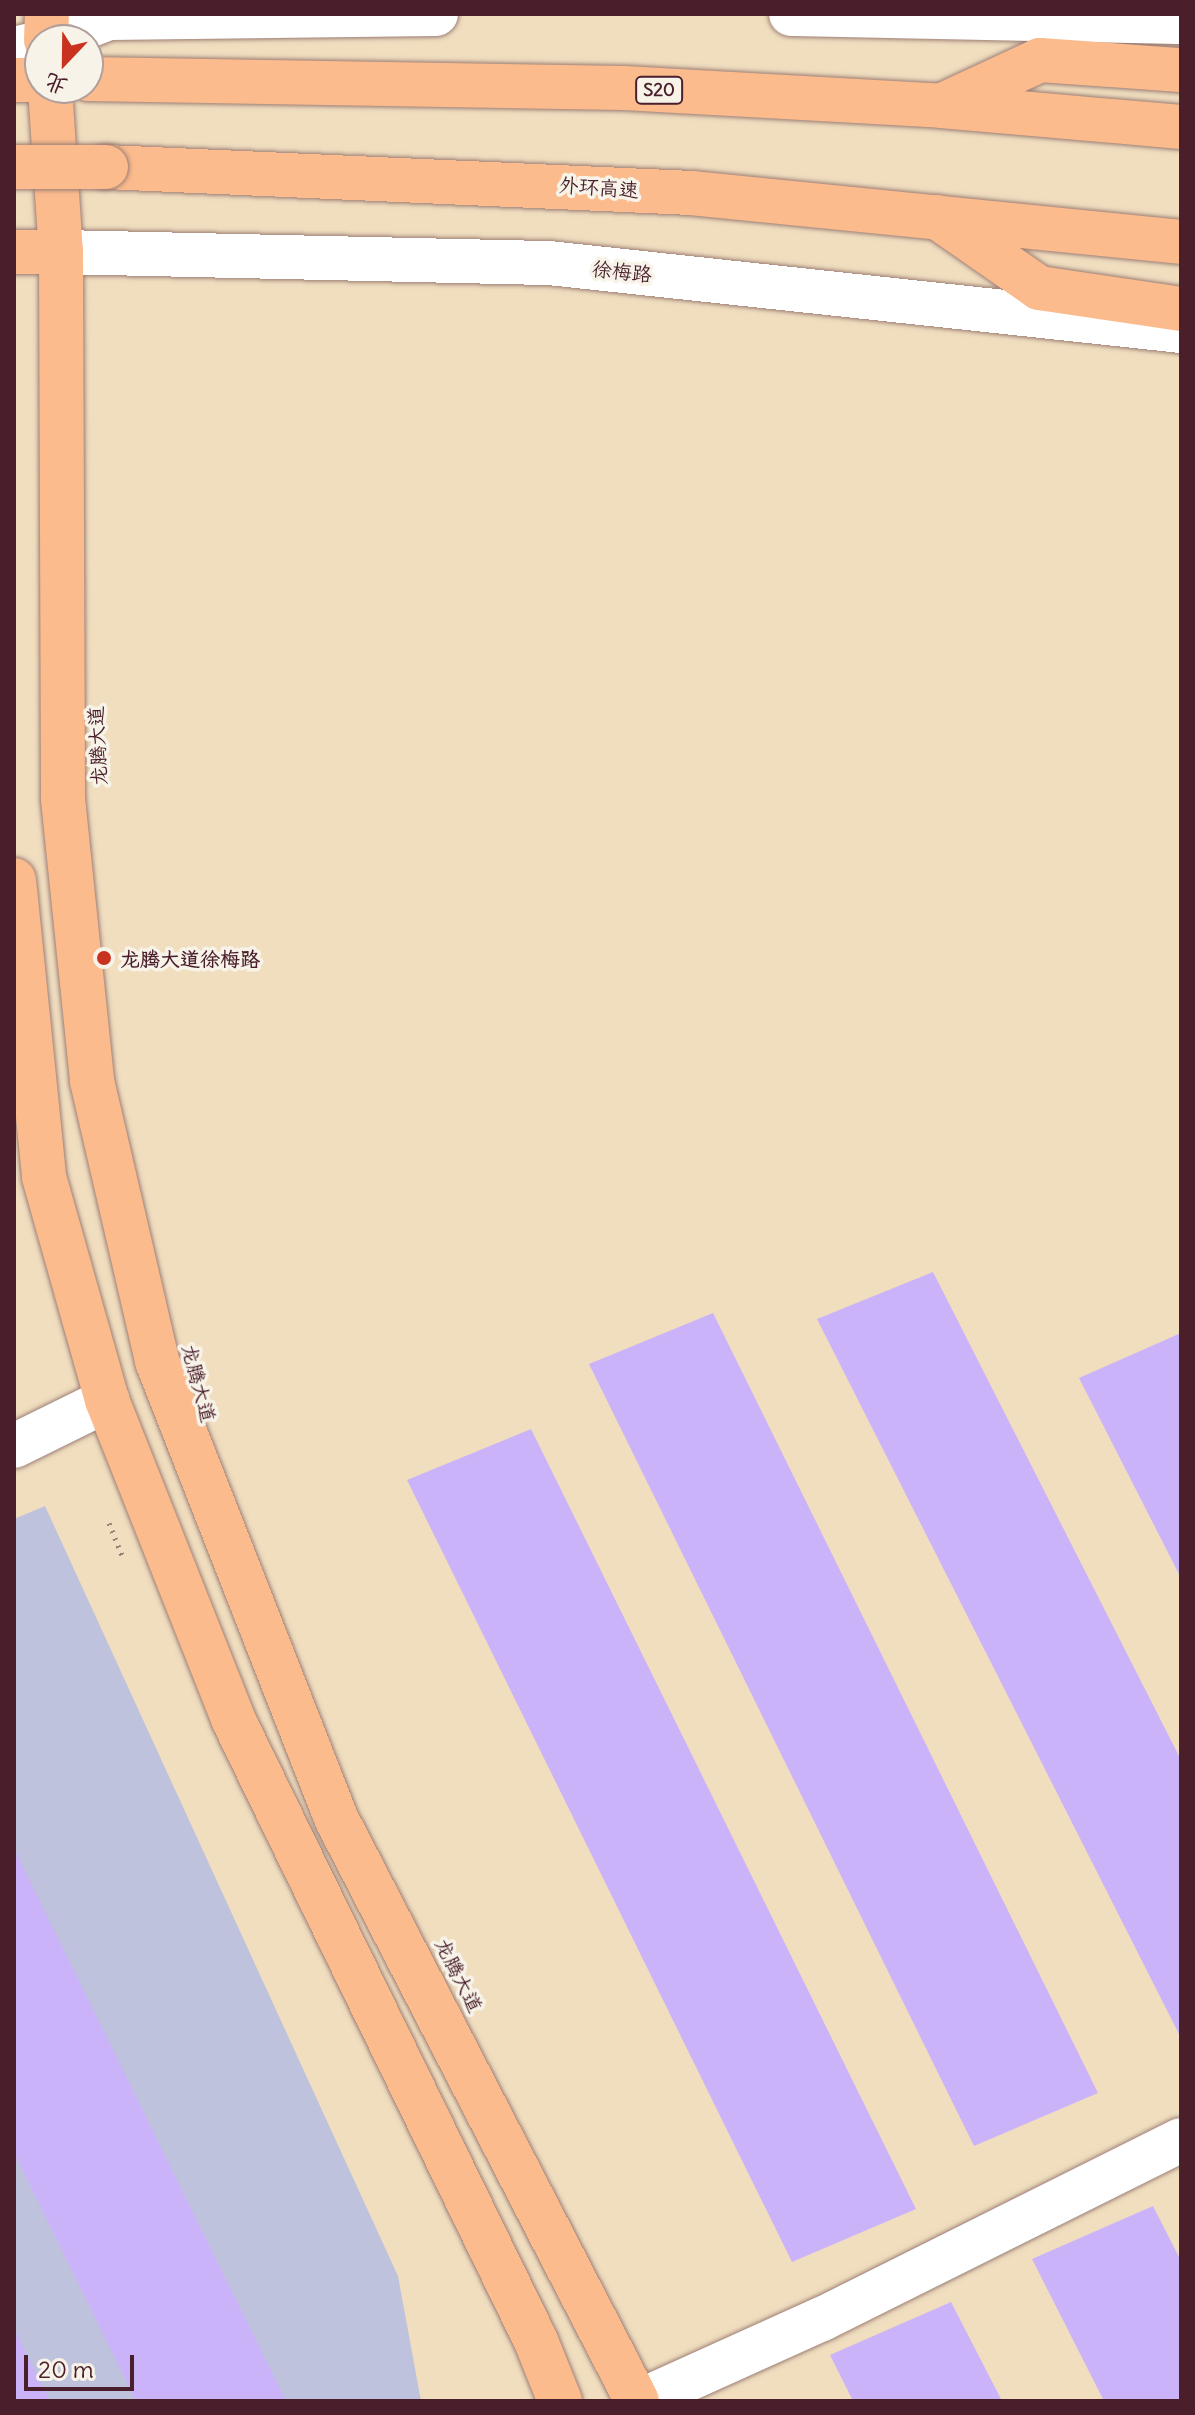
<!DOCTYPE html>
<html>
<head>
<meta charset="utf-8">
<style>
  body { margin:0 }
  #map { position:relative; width:1195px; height:2415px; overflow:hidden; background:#f0debf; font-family:Delius,"LXGW WenKai TC",sans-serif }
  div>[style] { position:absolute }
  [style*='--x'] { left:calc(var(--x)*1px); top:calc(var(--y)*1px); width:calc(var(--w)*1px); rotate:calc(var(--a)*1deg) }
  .industrial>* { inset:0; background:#bfc2dd }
  .building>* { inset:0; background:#cbb3fa }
  .path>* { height:5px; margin-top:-2.5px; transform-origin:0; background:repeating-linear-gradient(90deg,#9d7e75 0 2px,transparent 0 8px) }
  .roads { filter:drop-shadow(0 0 2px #9d7e75) drop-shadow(0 0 2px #9d7e75) }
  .minor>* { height:44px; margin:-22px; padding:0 22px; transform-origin:22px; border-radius:22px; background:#fff }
  .major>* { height:44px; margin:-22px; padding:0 22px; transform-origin:22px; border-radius:22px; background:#fbbb8d }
  .highway>* { height:44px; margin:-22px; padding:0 22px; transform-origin:22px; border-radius:22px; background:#fbbb8d }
  .bridges { filter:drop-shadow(0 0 2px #9d7e75) drop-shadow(0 0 2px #9d7e75) }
  .highway-bridge>* { height:44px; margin:-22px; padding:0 22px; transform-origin:22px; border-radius:22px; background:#fbbb8d }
  .dots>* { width:22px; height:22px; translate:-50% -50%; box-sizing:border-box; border:4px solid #f7f3e8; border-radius:50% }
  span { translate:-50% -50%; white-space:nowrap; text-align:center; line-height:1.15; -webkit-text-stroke:7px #f7f3e8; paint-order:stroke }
  .shield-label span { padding:2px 6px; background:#f7f3e8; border:2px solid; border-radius:6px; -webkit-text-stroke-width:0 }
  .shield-label { font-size:18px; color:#4a1f2b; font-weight:700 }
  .street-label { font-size:20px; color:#4a1f2b }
  .poi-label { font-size:20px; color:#4a1f2b; font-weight:700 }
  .left { translate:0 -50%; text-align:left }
  .frame { position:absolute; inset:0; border:16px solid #4a1f2b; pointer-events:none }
  .north { position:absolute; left:24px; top:24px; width:80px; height:80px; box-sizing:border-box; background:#f7f3e8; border:2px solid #b29e9c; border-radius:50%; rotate:202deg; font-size:22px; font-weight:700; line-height:32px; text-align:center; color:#4a1f2b }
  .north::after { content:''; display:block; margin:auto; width:28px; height:36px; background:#c8321e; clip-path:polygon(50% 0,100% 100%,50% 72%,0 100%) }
  .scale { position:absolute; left:24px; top:2355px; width:110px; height:36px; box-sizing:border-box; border:4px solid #4a1f2b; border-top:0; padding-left:10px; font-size:24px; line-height:28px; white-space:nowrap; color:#4a1f2b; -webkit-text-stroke:6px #f7f3e8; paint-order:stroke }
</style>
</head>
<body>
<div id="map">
  <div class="industrial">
    <div style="clip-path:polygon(45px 1506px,398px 2276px,421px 2401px,14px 2401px,14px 1519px)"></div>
  </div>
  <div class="building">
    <div style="clip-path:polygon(933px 1272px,1181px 1760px,1181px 2038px,817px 1319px)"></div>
    <div style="clip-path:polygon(713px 1313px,1098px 2093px,974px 2146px,589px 1364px)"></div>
    <div style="clip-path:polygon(1181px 1333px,1181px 1578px,1079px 1378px)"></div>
    <div style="clip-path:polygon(531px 1429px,916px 2209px,792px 2262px,407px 1480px)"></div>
    <div style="clip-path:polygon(14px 1849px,286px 2401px,136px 2401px,14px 2153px)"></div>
    <div style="clip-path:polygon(1153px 2206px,1181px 2261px,1181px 2401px,1104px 2401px,1032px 2259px)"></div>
    <div style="clip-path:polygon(951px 2302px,1002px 2401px,853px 2401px,830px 2355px)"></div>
    <div style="clip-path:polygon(14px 2329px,50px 2401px,14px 2401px)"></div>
  </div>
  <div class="path">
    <div style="--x:109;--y:1523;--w:38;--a:68"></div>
  </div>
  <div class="roads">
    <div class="minor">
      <div style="--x:791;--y:14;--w:390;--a:1.2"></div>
      <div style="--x:52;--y:40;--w:61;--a:-21.1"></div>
      <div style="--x:109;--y:18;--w:327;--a:-0.7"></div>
      <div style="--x:14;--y:49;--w:27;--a:-13"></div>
      <div style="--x:61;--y:252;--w:488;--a:1.3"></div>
      <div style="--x:549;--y:263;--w:636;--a:6.14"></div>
      <div style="--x:14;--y:1446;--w:104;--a:-26.3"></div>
      <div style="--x:640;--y:2401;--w:200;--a:-24.3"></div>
      <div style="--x:822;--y:2319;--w:401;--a:-26.5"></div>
    </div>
    <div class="major">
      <div style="--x:46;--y:40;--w:26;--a:-88"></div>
      <div style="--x:50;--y:88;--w:164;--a:86.2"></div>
      <div style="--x:61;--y:252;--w:547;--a:89.79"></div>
      <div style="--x:63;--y:799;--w:283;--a:84.1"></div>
      <div style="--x:92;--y:1081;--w:287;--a:76.9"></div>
      <div style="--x:157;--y:1361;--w:493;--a:68.6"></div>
      <div style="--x:337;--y:1820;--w:654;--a:62.69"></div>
      <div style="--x:14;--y:252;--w:47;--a:0"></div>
      <div style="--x:14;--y:880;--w:299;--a:84.2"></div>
      <div style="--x:44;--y:1177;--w:232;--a:74.2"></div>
      <div style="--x:107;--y:1400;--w:343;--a:68.4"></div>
      <div style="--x:233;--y:1719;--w:692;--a:64.03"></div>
      <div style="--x:536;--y:2341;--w:65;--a:68.2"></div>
    </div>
    <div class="highway">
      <div style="--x:88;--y:79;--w:536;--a:0.96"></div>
      <div style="--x:624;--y:88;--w:318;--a:3.2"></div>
      <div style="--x:941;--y:106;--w:241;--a:5"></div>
      <div style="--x:14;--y:80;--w:26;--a:0"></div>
      <div style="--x:943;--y:105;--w:107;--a:-24.9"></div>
      <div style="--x:1040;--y:60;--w:141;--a:4.1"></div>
      <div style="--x:106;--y:167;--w:586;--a:2.54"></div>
      <div style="--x:691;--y:193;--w:492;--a:5.7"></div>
      <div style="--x:937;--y:217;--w:124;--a:34.8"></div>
      <div style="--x:1039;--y:288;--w:144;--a:8.4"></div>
    </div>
  </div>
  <div class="bridges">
    <div class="highway-bridge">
      <div style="--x:14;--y:167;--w:92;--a:0"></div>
    </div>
  </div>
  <div class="dots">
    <div style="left:104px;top:958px;background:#c8321e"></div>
  </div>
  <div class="shield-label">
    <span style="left:659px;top:90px">S20</span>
  </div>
  <div class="street-label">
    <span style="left:599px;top:187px;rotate:4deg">外环高速</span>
    <span style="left:622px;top:271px;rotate:6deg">徐梅路</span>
    <span style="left:97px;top:746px;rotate:-93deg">龙腾大道</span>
    <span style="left:199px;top:1383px;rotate:75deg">龙腾大道</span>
    <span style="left:459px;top:1975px;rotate:63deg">龙腾大道</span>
  </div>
  <div class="poi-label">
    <span class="left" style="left:120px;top:958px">龙腾大道徐梅路</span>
  </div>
  <div class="frame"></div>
  <div class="north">北</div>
  <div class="scale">20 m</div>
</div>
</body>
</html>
